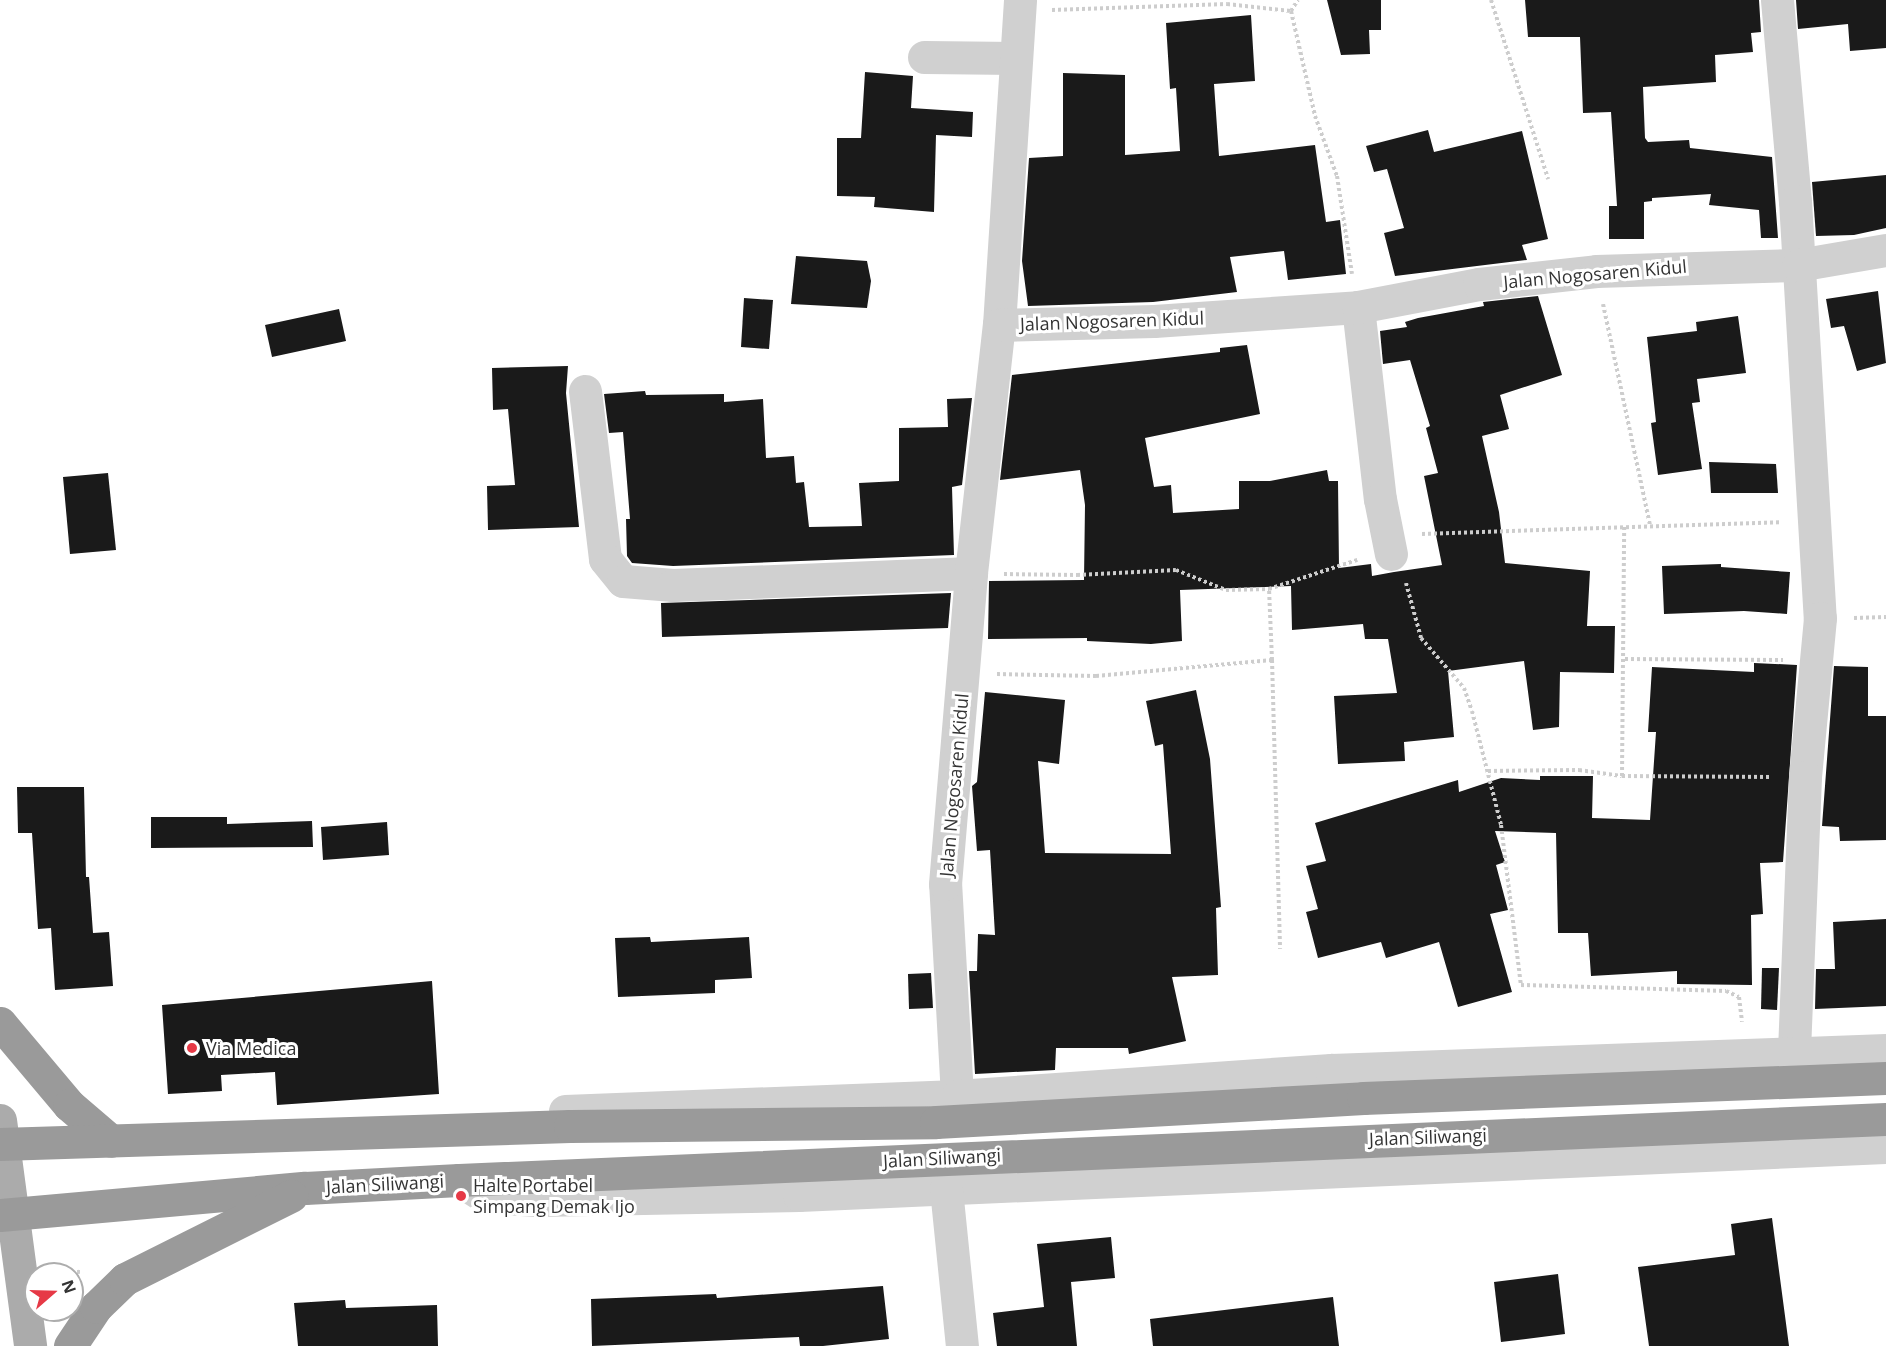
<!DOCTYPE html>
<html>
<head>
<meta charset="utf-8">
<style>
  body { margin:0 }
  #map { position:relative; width:1886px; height:1346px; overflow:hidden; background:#fff; font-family:"Open Sans",sans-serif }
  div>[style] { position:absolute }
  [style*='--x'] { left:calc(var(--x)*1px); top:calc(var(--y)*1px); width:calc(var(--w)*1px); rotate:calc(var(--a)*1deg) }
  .building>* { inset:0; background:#1a1a1a }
  .path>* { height:4px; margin-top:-2px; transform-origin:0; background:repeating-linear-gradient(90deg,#cdcdcd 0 3px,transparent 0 6px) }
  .minor>* { height:33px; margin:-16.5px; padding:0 16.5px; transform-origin:16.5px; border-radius:16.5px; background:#d0d0d0 }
  .major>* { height:33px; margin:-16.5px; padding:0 16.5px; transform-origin:16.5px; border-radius:16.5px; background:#ababab }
  .highway>* { height:33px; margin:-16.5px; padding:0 16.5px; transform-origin:16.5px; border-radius:16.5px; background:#9a9a9a }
  .dots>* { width:16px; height:16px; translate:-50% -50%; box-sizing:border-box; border:3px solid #fff; border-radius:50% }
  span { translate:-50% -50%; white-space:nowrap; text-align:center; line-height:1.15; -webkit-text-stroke:6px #fff; paint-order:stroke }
  .street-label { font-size:18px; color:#333 }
  .poi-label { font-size:18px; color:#333 }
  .left { translate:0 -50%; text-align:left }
  .north { position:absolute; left:24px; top:1262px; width:60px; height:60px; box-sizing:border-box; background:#fff; border:2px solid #adadad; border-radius:50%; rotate:70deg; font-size:16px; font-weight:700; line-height:24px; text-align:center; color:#333 }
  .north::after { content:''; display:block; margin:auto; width:21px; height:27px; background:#e63946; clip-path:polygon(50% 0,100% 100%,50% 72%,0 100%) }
</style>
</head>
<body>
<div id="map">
  <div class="building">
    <div style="clip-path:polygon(1327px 0,1381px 0,1381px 30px,1369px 30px,1370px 54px,1341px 55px)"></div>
    <div style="clip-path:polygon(1525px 0,1759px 0,1761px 32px,1751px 33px,1753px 52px,1715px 55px,1716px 82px,1643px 87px,1645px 138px,1648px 142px,1689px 140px,1690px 148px,1772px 157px,1778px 238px,1761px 238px,1759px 210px,1709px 205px,1711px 194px,1652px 198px,1652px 201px,1644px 202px,1644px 239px,1609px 239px,1609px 206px,1617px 206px,1611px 112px,1583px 113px,1580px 37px,1528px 37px)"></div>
    <div style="clip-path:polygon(1796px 0,1886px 0,1886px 48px,1850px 51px,1848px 24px,1798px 29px)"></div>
    <div style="clip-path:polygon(1251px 15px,1255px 81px,1214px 84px,1219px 156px,1315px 145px,1326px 222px,1340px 220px,1346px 274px,1288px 280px,1284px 251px,1230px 257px,1237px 292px,1153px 302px,1028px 306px,1022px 261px,1029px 158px,1063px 156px,1063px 73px,1125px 75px,1125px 155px,1180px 151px,1176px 88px,1170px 89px,1166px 23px)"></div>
    <div style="clip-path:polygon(865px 72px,913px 76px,911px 108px,973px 112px,972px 137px,936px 135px,934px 212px,874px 207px,875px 197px,837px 196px,837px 138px,861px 138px)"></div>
    <div style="clip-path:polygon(1428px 130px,1434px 152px,1522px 131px,1548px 239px,1522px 245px,1527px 260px,1395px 276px,1384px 233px,1404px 228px,1387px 169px,1374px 172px,1366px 146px)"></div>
    <div style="clip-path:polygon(1886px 175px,1886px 228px,1854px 235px,1816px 236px,1812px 182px)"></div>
    <div style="clip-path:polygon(796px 256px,867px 261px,871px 281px,867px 308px,791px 304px)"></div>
    <div style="clip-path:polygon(1878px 291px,1886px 363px,1857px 371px,1844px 326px,1831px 328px,1826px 299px)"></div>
    <div style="clip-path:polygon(1538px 296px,1562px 375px,1500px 395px,1509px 429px,1482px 436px,1499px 512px,1505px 563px,1590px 571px,1587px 626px,1615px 626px,1614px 673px,1560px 672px,1559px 727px,1533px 730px,1524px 661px,1448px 671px,1454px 737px,1404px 742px,1405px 761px,1338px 764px,1334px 696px,1397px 693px,1388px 639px,1365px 639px,1363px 624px,1292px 630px,1291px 586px,1180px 590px,1182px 641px,1151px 644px,1087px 641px,1087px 638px,988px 639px,989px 581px,1084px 580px,1085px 505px,1080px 470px,1000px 480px,1012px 375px,1220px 352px,1220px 348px,1247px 345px,1260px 414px,1145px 438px,1154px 487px,1171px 485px,1173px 513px,1239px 509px,1239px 481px,1270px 481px,1327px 470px,1329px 481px,1338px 481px,1339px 568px,1371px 564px,1372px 576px,1394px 572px,1442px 565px,1424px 476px,1438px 473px,1426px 428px,1430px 426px,1410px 360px,1383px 364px,1380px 331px,1407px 327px,1405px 322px,1418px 318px,1484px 306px,1483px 302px)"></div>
    <div style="clip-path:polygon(744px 298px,773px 300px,769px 349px,741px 347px)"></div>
    <div style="clip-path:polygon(339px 309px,346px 341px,272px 357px,265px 325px)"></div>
    <div style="clip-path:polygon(1738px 316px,1746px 373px,1697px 379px,1700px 402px,1692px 403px,1702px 469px,1658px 475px,1651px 423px,1656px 422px,1647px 337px,1697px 331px,1696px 322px)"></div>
    <div style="clip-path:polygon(568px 366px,566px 393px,579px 527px,488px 530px,487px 486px,515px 485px,508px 409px,493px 410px,492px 368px)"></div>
    <div style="clip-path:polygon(645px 391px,646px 395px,724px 394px,724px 402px,763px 399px,766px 458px,794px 456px,796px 483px,804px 482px,809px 527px,862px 526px,859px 483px,899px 481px,899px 428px,948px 427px,947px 399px,972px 398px,962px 485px,952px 487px,954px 555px,673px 566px,632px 563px,627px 556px,626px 519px,630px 519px,623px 432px,609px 433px,604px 394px)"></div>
    <div style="clip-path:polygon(1709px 462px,1776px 464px,1778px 493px,1711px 493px)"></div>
    <div style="clip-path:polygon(108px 473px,116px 550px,70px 554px,63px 477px)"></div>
    <div style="clip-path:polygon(1721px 564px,1721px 567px,1790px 572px,1787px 614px,1744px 611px,1664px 614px,1662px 566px)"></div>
    <div style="clip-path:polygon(951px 593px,948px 628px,662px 637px,661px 603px)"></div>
    <div style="clip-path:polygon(1754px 663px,1797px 665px,1783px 862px,1760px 863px,1763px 914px,1751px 915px,1752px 985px,1677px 984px,1677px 971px,1591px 976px,1588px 933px,1558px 933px,1556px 833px,1495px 831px,1505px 862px,1496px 865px,1508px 910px,1490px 914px,1512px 992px,1458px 1007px,1439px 942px,1386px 958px,1381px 942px,1318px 958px,1306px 912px,1318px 909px,1306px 866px,1326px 861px,1315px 823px,1458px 780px,1459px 792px,1501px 778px,1540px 780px,1540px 776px,1593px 776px,1592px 818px,1650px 820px,1656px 732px,1648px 732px,1652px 667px,1754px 672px)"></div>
    <div style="clip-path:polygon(1834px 666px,1868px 667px,1868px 716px,1886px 716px,1886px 840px,1840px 841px,1839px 827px,1822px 826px)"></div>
    <div style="clip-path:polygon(1196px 690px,1210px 759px,1221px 907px,1216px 908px,1218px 975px,1172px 977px,1186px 1041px,1129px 1054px,1128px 1048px,1056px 1048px,1055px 1070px,975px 1074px,969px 971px,977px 971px,978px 934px,995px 935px,990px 850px,977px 851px,972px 786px,977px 782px,985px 692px,1065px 700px,1059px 764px,1038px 761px,1045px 853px,1171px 854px,1163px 744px,1155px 746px,1146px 701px)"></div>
    <div style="clip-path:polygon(17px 787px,84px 787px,86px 877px,89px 877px,93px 933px,109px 932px,113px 986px,55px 990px,51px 928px,38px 929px,32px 833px,18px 833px)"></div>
    <div style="clip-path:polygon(151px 817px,227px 817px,227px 824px,312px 821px,313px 847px,151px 848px)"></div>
    <div style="clip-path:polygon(387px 822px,389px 855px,323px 860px,321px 827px)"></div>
    <div style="clip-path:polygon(1886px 919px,1886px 1006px,1815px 1009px,1816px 969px,1835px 969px,1833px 922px)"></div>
    <div style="clip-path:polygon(650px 937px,651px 942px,749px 937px,752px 978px,715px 980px,715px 993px,618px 997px,615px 938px)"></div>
    <div style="clip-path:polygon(1762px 968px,1779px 968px,1777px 1010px,1761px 1009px)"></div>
    <div style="clip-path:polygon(931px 973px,933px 1008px,909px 1009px,908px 974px)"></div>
    <div style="clip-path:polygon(432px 981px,439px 1094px,277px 1105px,275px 1072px,221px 1075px,222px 1091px,168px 1094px,162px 1005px)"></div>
    <div style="clip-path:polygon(1772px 1218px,1789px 1346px,1649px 1346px,1638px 1267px,1735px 1255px,1731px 1224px)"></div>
    <div style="clip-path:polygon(1111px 1237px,1115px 1278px,1071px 1282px,1077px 1346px,997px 1346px,993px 1313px,1044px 1307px,1037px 1244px)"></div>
    <div style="clip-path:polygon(1558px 1274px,1565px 1334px,1501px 1342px,1494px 1282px)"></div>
    <div style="clip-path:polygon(883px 1286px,889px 1339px,823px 1346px,800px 1346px,799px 1337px,592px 1346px,591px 1299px,716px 1294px,717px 1298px)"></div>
    <div style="clip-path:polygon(1333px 1297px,1339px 1346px,1153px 1346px,1150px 1319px)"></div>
    <div style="clip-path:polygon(345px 1300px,346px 1308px,437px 1305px,438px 1346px,298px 1346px,294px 1303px)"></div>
  </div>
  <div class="path">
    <div style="--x:1491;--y:0;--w:188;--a:72.3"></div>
    <div style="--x:1052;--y:10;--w:175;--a:-2"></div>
    <div style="--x:1227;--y:4;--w:64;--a:6.2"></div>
    <div style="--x:1291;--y:11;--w:108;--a:77.1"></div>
    <div style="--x:1315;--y:116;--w:64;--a:69.9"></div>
    <div style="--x:1337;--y:176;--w:99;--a:81.3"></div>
    <div style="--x:1291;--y:11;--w:13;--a:-58"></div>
    <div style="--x:1603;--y:304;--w:226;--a:78"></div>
    <div style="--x:1422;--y:534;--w:358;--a:-1.9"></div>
    <div style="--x:1004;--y:574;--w:73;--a:0.8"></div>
    <div style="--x:1077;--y:575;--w:99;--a:-2.9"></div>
    <div style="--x:1176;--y:570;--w:54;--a:21.8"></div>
    <div style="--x:1226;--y:590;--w:43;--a:-1.3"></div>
    <div style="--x:1269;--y:589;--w:93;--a:-18.2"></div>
    <div style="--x:1406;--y:583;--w:57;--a:74.7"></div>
    <div style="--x:1421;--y:638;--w:66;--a:49.3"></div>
    <div style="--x:1464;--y:688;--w:24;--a:71"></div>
    <div style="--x:1472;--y:711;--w:118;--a:75.7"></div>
    <div style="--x:1501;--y:825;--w:161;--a:82.9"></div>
    <div style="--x:1521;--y:985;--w:205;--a:1.7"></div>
    <div style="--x:1726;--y:991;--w:14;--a:25"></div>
    <div style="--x:1739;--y:997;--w:25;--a:83"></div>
    <div style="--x:1854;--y:618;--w:32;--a:-2"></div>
    <div style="--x:1625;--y:659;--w:158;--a:0.4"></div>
    <div style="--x:1272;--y:660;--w:289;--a:88.4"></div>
    <div style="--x:997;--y:674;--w:99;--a:1.2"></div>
    <div style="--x:1096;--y:676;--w:177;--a:-5.2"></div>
    <div style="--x:1272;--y:660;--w:71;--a:-92.4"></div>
    <div style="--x:1488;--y:771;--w:91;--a:-0.6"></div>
    <div style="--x:1579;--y:770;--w:43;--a:7.9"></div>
    <div style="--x:1622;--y:776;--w:150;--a:0.4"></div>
    <div style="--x:1622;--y:776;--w:251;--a:-89.5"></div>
    <div style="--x:65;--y:1274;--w:18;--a:-9"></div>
  </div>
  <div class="minor">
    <div style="--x:1777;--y:0;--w:202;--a:84.9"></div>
    <div style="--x:1795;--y:201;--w:418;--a:86.6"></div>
    <div style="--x:1820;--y:618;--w:160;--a:95.4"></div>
    <div style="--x:1805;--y:777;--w:276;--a:92.3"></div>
    <div style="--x:924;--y:57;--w:92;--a:0.6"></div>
    <div style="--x:1358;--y:307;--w:193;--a:83.5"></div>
    <div style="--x:1380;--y:499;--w:56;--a:78.7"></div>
    <div style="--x:999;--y:325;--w:326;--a:-86.3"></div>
    <div style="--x:585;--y:391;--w:169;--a:83.2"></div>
    <div style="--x:605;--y:559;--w:28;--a:51"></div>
    <div style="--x:623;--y:581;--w:50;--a:4.6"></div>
    <div style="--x:673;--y:585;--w:298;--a:-2.3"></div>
    <div style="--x:957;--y:1096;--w:212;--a:-93.2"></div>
    <div style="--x:945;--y:884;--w:312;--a:-85.2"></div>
    <div style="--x:971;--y:573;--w:250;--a:-83.6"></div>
    <div style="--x:999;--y:325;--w:155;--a:-1.5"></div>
    <div style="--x:1154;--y:321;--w:204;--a:-3.9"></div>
    <div style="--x:1358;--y:307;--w:123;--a:-10.8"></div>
    <div style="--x:1479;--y:284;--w:118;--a:-6.3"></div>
    <div style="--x:1596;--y:271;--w:202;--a:-1.7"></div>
    <div style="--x:1798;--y:265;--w:89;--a:-9.7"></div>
    <div style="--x:565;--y:1111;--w:392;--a:-2.2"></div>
    <div style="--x:957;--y:1096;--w:375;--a:-4"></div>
    <div style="--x:1331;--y:1070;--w:555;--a:-2.06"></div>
    <div style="--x:459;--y:1180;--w:31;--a:33"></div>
    <div style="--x:485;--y:1197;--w:52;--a:3.3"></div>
    <div style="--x:537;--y:1200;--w:262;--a:-1.1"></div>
    <div style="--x:799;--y:1195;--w:1088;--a:-2.53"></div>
    <div style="--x:946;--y:1189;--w:158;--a:84.2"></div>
  </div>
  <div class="major">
    <div style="--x:0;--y:1120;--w:228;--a:82.4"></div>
  </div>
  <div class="highway">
    <div style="--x:0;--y:1023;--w:107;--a:49.9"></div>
    <div style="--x:69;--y:1105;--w:55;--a:40.6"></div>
    <div style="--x:0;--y:1144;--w:570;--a:-1.81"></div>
    <div style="--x:570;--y:1126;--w:366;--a:-0.6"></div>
    <div style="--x:936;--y:1122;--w:428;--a:-3.2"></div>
    <div style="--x:1363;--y:1098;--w:523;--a:-2.19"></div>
    <div style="--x:0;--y:1215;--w:306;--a:-5.1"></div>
    <div style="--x:305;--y:1188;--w:154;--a:-3"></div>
    <div style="--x:459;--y:1180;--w:1428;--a:-2.45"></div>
    <div style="--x:70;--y:1346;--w:47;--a:-56.3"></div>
    <div style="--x:96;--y:1307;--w:40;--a:-44"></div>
    <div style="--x:125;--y:1279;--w:186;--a:-26.6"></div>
  </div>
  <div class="dots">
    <div style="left:192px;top:1048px;background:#e63946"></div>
    <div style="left:461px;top:1196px;background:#e63946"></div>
  </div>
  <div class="street-label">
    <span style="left:1595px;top:274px;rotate:-5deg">Jalan Nogosaren Kidul</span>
    <span style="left:1112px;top:321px;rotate:-2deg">Jalan Nogosaren Kidul</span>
    <span style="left:954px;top:785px;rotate:-85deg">Jalan Nogosaren Kidul</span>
    <span style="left:1428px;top:1137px;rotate:-2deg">Jalan Siliwangi</span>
    <span style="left:942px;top:1158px;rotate:-3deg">Jalan Siliwangi</span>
    <span style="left:385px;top:1184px;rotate:-3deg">Jalan Siliwangi</span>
  </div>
  <div class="poi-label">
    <span class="left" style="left:206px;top:1048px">Via Medica</span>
    <span class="left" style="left:473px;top:1196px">Halte Portabel<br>Simpang Demak Ijo</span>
  </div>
  <div class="north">N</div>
</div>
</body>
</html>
